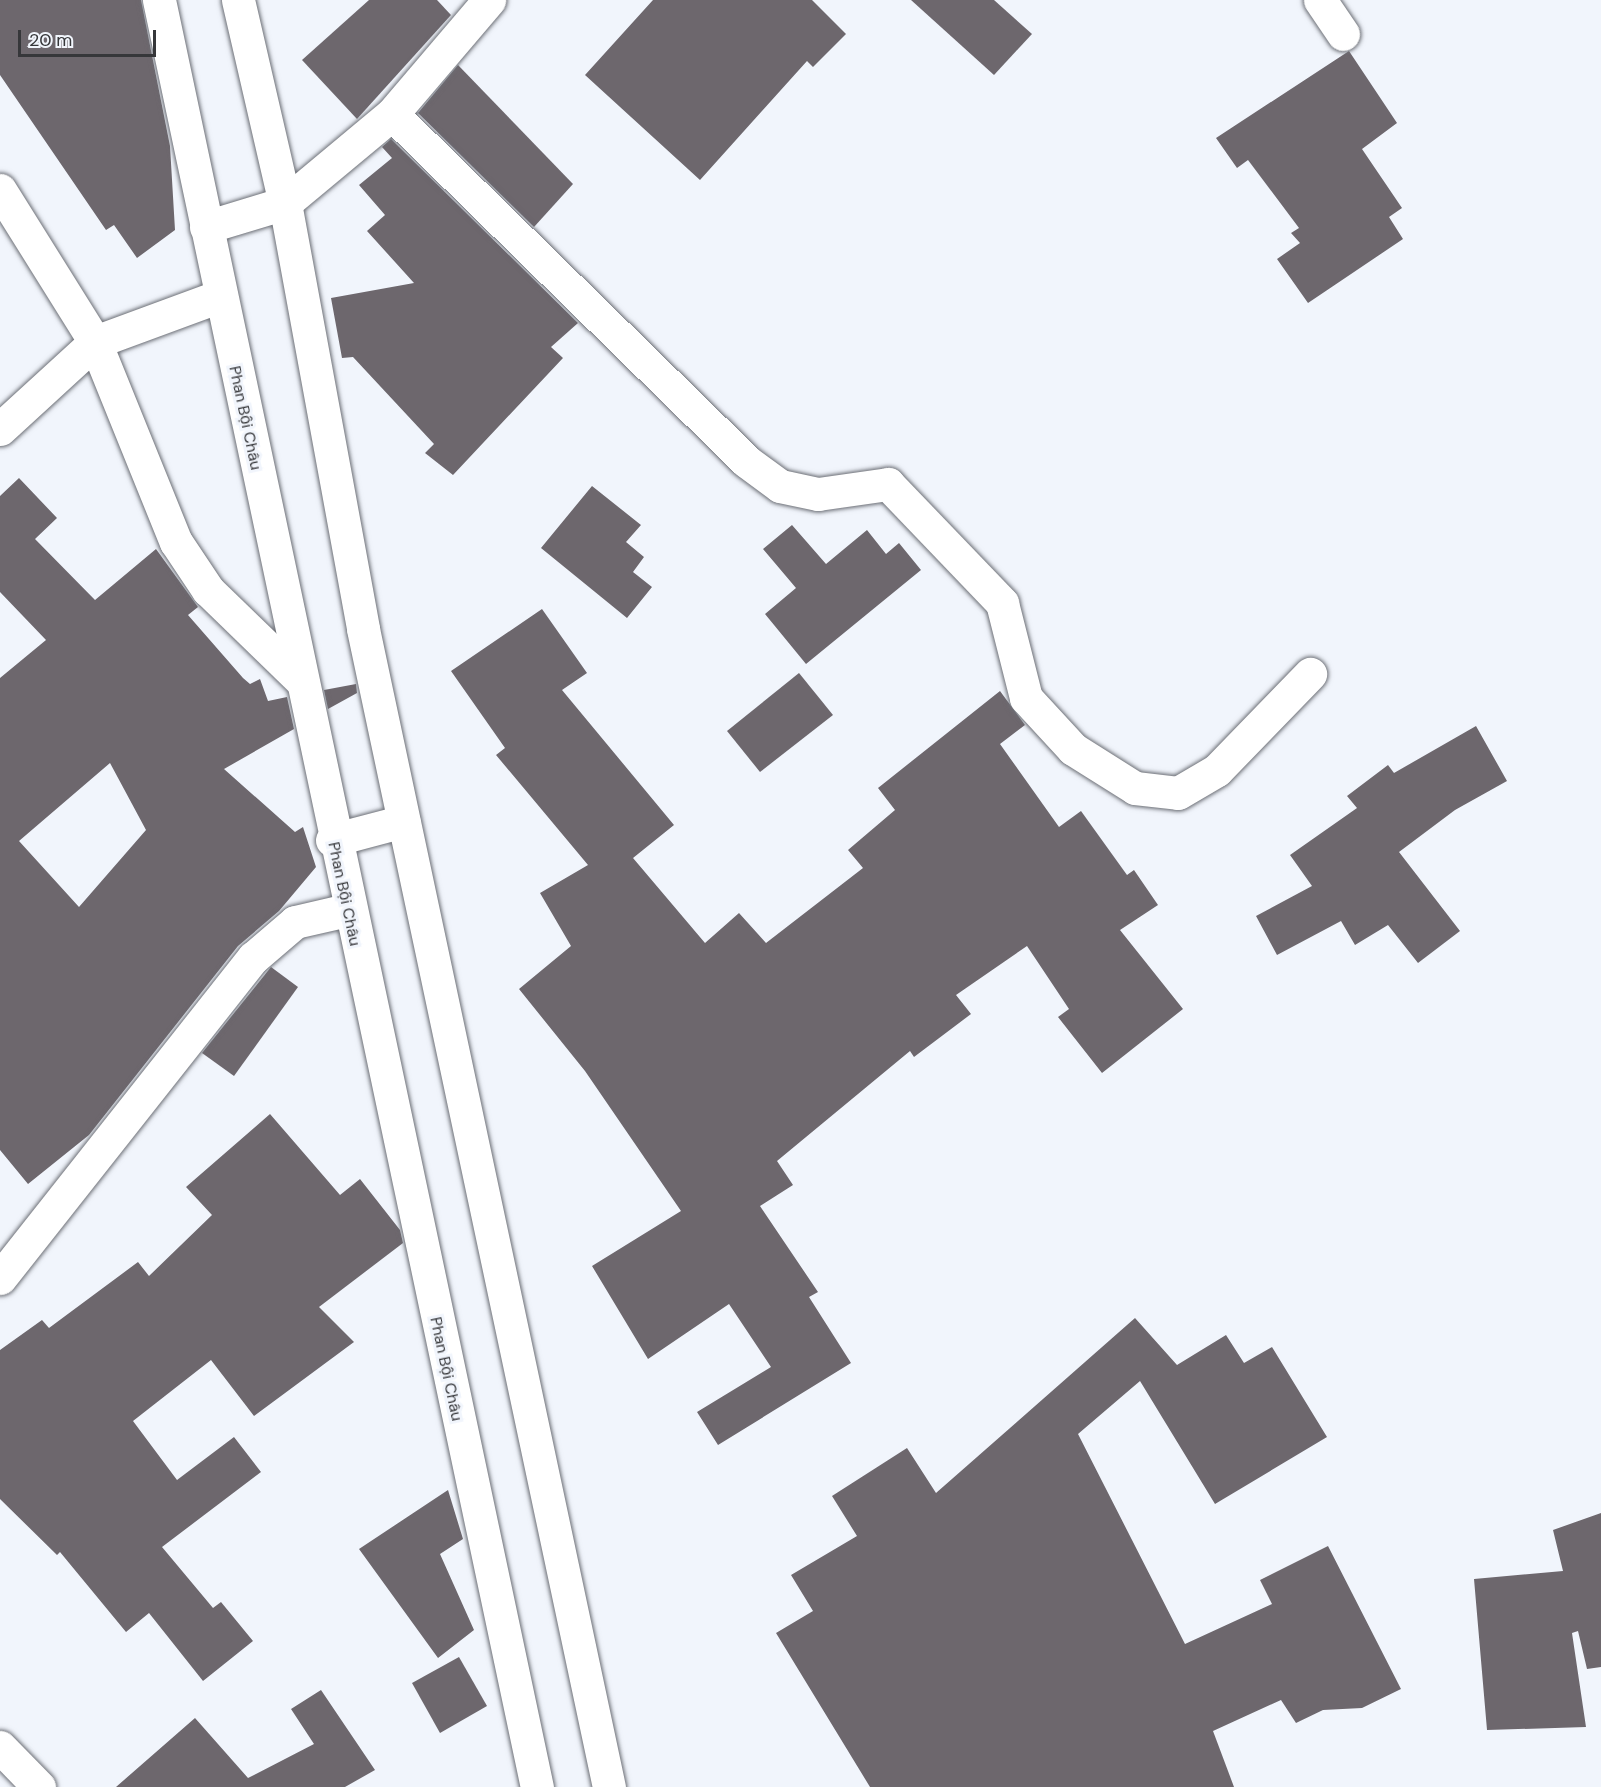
<!DOCTYPE html>
<html>
<head>
<meta charset="utf-8">
<style>
  body { margin:0 }
  #map { position:relative; width:1601px; height:1787px; overflow:hidden; background:#f1f5fc; font-family:"DM Sans",sans-serif }
  div>[style] { position:absolute }
  [style*='--x'] { left:calc(var(--x)*1px); top:calc(var(--y)*1px); width:calc(var(--w)*1px); rotate:calc(var(--a)*1deg) }
  .building>* { inset:0; background:#6d676d }
  .roads { filter:drop-shadow(0 0 2px #6c6f76) drop-shadow(0 0 2px #6c6f76) }
  .street>* { height:33px; margin:-16.5px; padding:0 16.5px; transform-origin:16.5px; border-radius:16.5px; background:#fff }
  .secondary>* { height:33px; margin:-16.5px; padding:0 16.5px; transform-origin:16.5px; border-radius:16.5px; background:#fff }
  span { translate:-50% -50%; white-space:nowrap; text-align:center; line-height:1.15; -webkit-text-stroke:6px #f1f5fc; paint-order:stroke }
  .street-label { font-size:16px; color:#36373a }
  .scale { position:absolute; left:18px; top:30px; width:138px; height:27px; box-sizing:border-box; border:3px solid #36373a; border-top:0; padding-left:8px; font-size:18px; line-height:21px; white-space:nowrap; color:#36373a; -webkit-text-stroke:4px #f1f5fc; paint-order:stroke }
</style>
</head>
<body>
<div id="map">
  <div class="building">
    <div style="clip-path:polygon(0 0,141px 0,170px 146px,175px 230px,137px 258px,114px 225px,106px 230px,0 75px)"></div>
    <div style="clip-path:polygon(369px 0,437px 0,451px 15px,357px 119px,302px 60px)"></div>
    <div style="clip-path:polygon(653px 0,812px 0,846px 34px,813px 67px,807px 61px,700px 180px,585px 75px)"></div>
    <div style="clip-path:polygon(911px 0,994px 0,1032px 34px,994px 75px)"></div>
    <div style="clip-path:polygon(1349px 51px,1397px 123px,1362px 149px,1402px 208px,1389px 217px,1403px 239px,1308px 303px,1277px 259px,1300px 243px,1291px 233px,1299px 228px,1248px 160px,1237px 168px,1216px 138px)"></div>
    <div style="clip-path:polygon(458px 65px,573px 184px,534px 227px,418px 113px)"></div>
    <div style="clip-path:polygon(391px 139px,578px 323px,551px 347px,563px 358px,453px 475px,425px 453px,434px 444px,353px 357px,342px 358px,331px 298px,414px 283px,367px 231px,385px 215px,359px 185px,392px 158px,382px 147px)"></div>
    <div style="clip-path:polygon(evenodd,19px 478px,57px 518px,35px 539px,95px 600px,156px 549px,198px 607px,188px 615px,243px 678px,250px 684px,260px 679px,268px 701px,287px 697px,294px 729px,224px 769px,295px 832px,303px 827px,316px 867px,279px 911px,238px 946px,89px 1135px,28px 1184px,0 1150px,0 678px,46px 640px,0 592px,0 496px,19px 478px,110px 763px,146px 830px,79px 907px,19px 841px,110px 763px)"></div>
    <div style="clip-path:polygon(592px 486px,641px 525px,626px 542px,644px 557px,633px 572px,652px 587px,627px 618px,541px 548px)"></div>
    <div style="clip-path:polygon(792px 525px,826px 564px,867px 530px,886px 554px,899px 543px,921px 570px,806px 664px,765px 614px,796px 588px,763px 549px)"></div>
    <div style="clip-path:polygon(542px 609px,587px 673px,562px 690px,674px 825px,633px 858px,705px 943px,739px 913px,766px 943px,863px 868px,848px 850px,895px 810px,878px 788px,1000px 691px,1025px 725px,1000px 744px,1059px 827px,1081px 811px,1127px 875px,1134px 870px,1158px 905px,1120px 930px,1183px 1009px,1102px 1073px,1058px 1017px,1069px 1009px,1027px 946px,956px 995px,971px 1014px,914px 1057px,910px 1051px,777px 1161px,793px 1185px,760px 1206px,818px 1292px,809px 1297px,851px 1363px,718px 1445px,697px 1412px,771px 1367px,729px 1304px,648px 1359px,592px 1266px,681px 1211px,585px 1071px,519px 989px,571px 946px,540px 893px,588px 865px,496px 755px,505px 748px,451px 671px)"></div>
    <div style="clip-path:polygon(799px 673px,833px 715px,760px 772px,727px 731px)"></div>
    <div style="clip-path:polygon(356px 684px,357px 693px,328px 709px,324px 690px)"></div>
    <div style="clip-path:polygon(1476px 726px,1507px 781px,1455px 810px,1399px 852px,1460px 931px,1418px 963px,1388px 925px,1355px 945px,1341px 921px,1277px 955px,1256px 916px,1312px 886px,1290px 855px,1357px 808px,1347px 796px,1388px 765px,1394px 773px)"></div>
    <div style="clip-path:polygon(271px 967px,298px 987px,234px 1076px,202px 1053px)"></div>
    <div style="clip-path:polygon(270px 1114px,340px 1195px,360px 1179px,400px 1230px,403px 1243px,319px 1307px,354px 1342px,254px 1416px,211px 1360px,133px 1421px,177px 1480px,234px 1437px,261px 1472px,162px 1547px,213px 1608px,221px 1602px,253px 1641px,203px 1681px,149px 1613px,126px 1632px,60px 1552px,57px 1555px,0 1499px,0 1350px,42px 1320px,49px 1328px,138px 1262px,149px 1276px,212px 1215px,186px 1187px)"></div>
    <div style="clip-path:polygon(1135px 1318px,1177px 1365px,1226px 1335px,1244px 1363px,1272px 1347px,1327px 1437px,1215px 1504px,1140px 1381px,1078px 1434px,1185px 1644px,1272px 1604px,1260px 1580px,1328px 1546px,1401px 1689px,1362px 1708px,1323px 1710px,1296px 1723px,1281px 1700px,1213px 1731px,1234px 1787px,870px 1787px,776px 1633px,813px 1611px,791px 1575px,857px 1536px,832px 1496px,907px 1448px,936px 1493px)"></div>
    <div style="clip-path:polygon(448px 1490px,463px 1539px,440px 1554px,474px 1630px,438px 1658px,359px 1549px)"></div>
    <div style="clip-path:polygon(1601px 1513px,1601px 1667px,1587px 1669px,1578px 1631px,1572px 1633px,1586px 1727px,1487px 1730px,1474px 1579px,1563px 1571px,1553px 1530px)"></div>
    <div style="clip-path:polygon(459px 1657px,487px 1706px,440px 1733px,412px 1683px)"></div>
    <div style="clip-path:polygon(321px 1690px,375px 1770px,345px 1787px,116px 1787px,195px 1718px,248px 1778px,314px 1744px,291px 1709px)"></div>
  </div>
  <div class="roads">
    <div class="street">
      <div style="--x:1320;--y:0;--w:41;--a:55.9"></div>
      <div style="--x:392;--y:114;--w:496;--a:44.4"></div>
      <div style="--x:746;--y:461;--w:42;--a:36.3"></div>
      <div style="--x:780;--y:486;--w:39;--a:12"></div>
      <div style="--x:818;--y:494;--w:71;--a:-8.1"></div>
      <div style="--x:888;--y:484;--w:165;--a:46.2"></div>
      <div style="--x:1002;--y:603;--w:98;--a:75.8"></div>
      <div style="--x:1026;--y:698;--w:69;--a:47.3"></div>
      <div style="--x:1073;--y:749;--w:73;--a:32.2"></div>
      <div style="--x:1135;--y:788;--w:43;--a:6.6"></div>
      <div style="--x:1178;--y:793;--w:45;--a:-30.5"></div>
      <div style="--x:1217;--y:770;--w:134;--a:-45.9"></div>
      <div style="--x:0;--y:190;--w:179;--a:58"></div>
      <div style="--x:95;--y:342;--w:216;--a:68"></div>
      <div style="--x:176;--y:542;--w:58;--a:56.3"></div>
      <div style="--x:208;--y:590;--w:128;--a:44.1"></div>
      <div style="--x:285;--y:203;--w:139;--a:-39.8"></div>
      <div style="--x:392;--y:114;--w:150;--a:-49.6"></div>
      <div style="--x:0;--y:429;--w:129;--a:-42.5"></div>
      <div style="--x:95;--y:342;--w:133;--a:-20.2"></div>
      <div style="--x:0;--y:1278;--w:408;--a:-51.7"></div>
      <div style="--x:253;--y:958;--w:55;--a:-40.6"></div>
      <div style="--x:295;--y:922;--w:53;--a:-13"></div>
      <div style="--x:0;--y:1747;--w:56;--a:45.7"></div>
    </div>
    <div class="secondary">
      <div style="--x:159;--y:0;--w:1827;--a:78.06"></div>
      <div style="--x:238;--y:0;--w:208;--a:77"></div>
      <div style="--x:285;--y:203;--w:433;--a:79.6"></div>
      <div style="--x:363;--y:629;--w:1184;--a:78.01"></div>
      <div style="--x:206;--y:227;--w:83;--a:-16.9"></div>
      <div style="--x:332;--y:840;--w:74;--a:-14.8"></div>
    </div>
  </div>
  <div class="street-label">
    <span style="left:245px;top:418px;rotate:78deg">Phan Bội Châu</span>
    <span style="left:344px;top:894px;rotate:78deg">Phan Bội Châu</span>
    <span style="left:446px;top:1369px;rotate:78deg">Phan Bội Châu</span>
  </div>
  <div class="scale">20 m</div>
</div>
</body>
</html>
